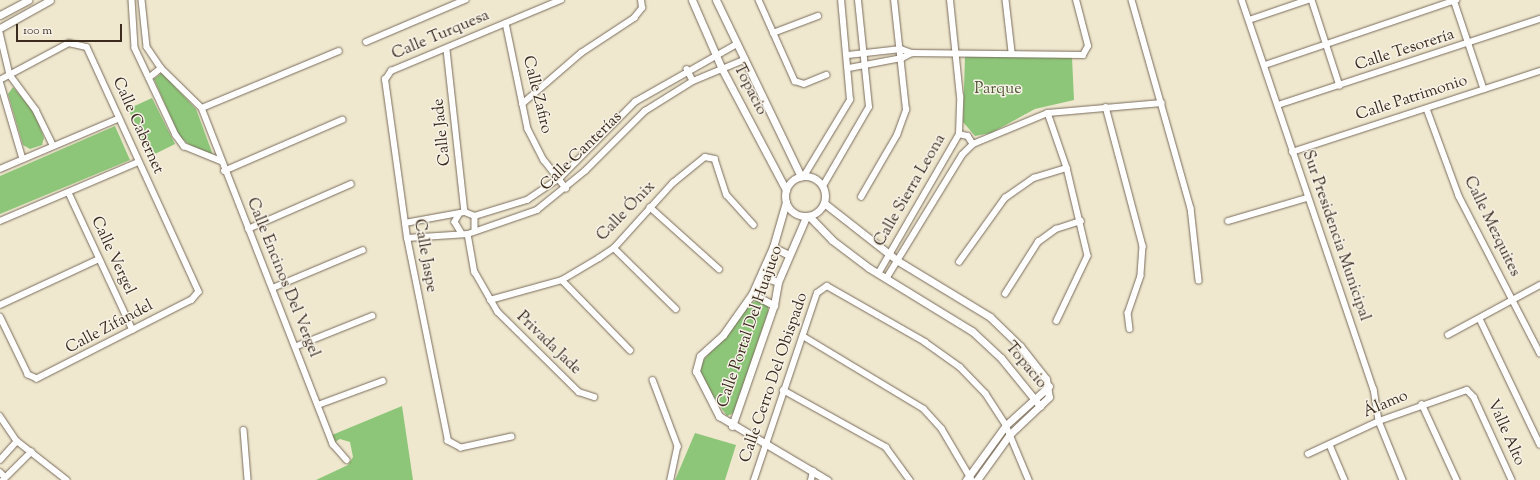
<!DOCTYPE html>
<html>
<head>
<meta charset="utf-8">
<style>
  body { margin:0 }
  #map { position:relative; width:1540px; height:480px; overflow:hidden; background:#efe7ce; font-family:"Sorts Mill Goudy",serif }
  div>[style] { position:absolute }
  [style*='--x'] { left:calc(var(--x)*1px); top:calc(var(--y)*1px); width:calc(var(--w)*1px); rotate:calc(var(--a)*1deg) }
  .green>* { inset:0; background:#8dc679 }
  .roads { filter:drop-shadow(0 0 1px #7a6c5c) drop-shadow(0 0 1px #7a6c5c) }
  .minor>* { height:5.5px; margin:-2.75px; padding:0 2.75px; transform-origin:2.75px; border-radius:2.75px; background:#fff }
  .tertiary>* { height:7px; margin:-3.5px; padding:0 3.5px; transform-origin:3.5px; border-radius:3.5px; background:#fff }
  .tertiary>.ring { margin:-3.5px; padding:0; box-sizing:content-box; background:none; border:7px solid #fff; border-radius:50% }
  span { translate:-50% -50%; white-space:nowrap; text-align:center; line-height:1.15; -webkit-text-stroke:3px #f7f3e8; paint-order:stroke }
  .street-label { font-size:16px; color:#3b2a1e }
  .park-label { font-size:16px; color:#545939 }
  .scale { position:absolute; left:16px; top:24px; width:106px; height:18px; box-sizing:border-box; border:2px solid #3b2a1e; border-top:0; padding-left:5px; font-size:12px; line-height:14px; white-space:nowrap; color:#3b2a1e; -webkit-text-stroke:3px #f7f3e8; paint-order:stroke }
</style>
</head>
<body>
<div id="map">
  <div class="green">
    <div style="clip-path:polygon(965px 56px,1072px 57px,1074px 100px,1035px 109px,991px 133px,975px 136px,963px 122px)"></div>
    <div style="clip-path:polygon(162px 73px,196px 109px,213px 155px,192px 147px,179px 136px,154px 79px)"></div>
    <div style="clip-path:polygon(13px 87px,34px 112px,44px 138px,42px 145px,30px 149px,23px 145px,8px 94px)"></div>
    <div style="clip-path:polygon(152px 98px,175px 144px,151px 156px,128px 109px)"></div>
    <div style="clip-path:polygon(115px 126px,130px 160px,0 214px,0 176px)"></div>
    <div style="clip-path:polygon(758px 300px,768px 305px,768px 312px,734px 413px,727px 416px,706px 387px,700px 371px,702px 362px,751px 303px)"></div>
    <div style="clip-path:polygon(402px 406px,413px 480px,316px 480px,348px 465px,353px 457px,350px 442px,340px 439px,335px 442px,332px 435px)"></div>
    <div style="clip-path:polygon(695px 433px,736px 445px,725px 480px,675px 480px)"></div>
  </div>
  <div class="roads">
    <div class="minor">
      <div style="--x:132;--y:0;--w:48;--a:86.4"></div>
      <div style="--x:135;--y:48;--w:96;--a:64.8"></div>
      <div style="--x:176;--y:135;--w:14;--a:54"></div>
      <div style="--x:184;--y:146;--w:40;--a:22"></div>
      <div style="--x:142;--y:0;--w:47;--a:83.9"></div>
      <div style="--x:147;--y:47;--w:25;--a:56"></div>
      <div style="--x:161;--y:68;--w:57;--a:44.3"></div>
      <div style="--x:202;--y:108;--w:361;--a:68.7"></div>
      <div style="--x:333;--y:444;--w:21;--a:49"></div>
      <div style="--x:759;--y:0;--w:89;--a:66"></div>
      <div style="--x:795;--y:81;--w:9;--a:18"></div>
      <div style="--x:804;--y:84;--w:24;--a:-22"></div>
      <div style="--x:1006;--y:0;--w:52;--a:83.4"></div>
      <div style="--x:1132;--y:0;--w:216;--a:74.2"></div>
      <div style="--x:1191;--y:208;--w:73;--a:83.7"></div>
      <div style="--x:1242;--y:0;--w:411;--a:71.3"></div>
      <div style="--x:1374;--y:389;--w:32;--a:81"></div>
      <div style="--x:1379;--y:421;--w:64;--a:67.9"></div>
      <div style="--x:1312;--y:0;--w:90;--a:72"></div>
      <div style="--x:1454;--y:0;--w:94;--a:71.4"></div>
      <div style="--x:1249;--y:20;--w:62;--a:-18.7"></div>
      <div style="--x:506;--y:23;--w:108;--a:78.3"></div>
      <div style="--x:528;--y:129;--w:35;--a:63"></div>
      <div style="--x:544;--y:160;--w:36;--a:52"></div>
      <div style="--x:0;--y:33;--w:43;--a:76.6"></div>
      <div style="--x:10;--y:75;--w:44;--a:53.4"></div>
      <div style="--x:36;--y:110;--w:39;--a:64"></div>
      <div style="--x:773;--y:33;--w:48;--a:-20.7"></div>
      <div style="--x:366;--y:42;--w:108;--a:-23"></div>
      <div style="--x:447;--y:50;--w:163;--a:83.7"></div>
      <div style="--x:848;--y:55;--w:53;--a:-6.5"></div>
      <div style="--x:901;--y:49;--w:12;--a:20"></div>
      <div style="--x:912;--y:53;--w:171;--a:0.7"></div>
      <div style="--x:1083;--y:55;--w:10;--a:-61"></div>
      <div style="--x:1088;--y:46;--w:48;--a:-104.6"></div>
      <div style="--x:1265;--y:65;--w:202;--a:-18.8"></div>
      <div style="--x:849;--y:68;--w:54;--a:-10.7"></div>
      <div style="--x:902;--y:58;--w:11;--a:-27"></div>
      <div style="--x:687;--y:69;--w:13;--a:63"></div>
      <div style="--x:150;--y:77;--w:14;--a:-39"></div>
      <div style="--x:0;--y:80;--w:78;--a:-28.2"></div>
      <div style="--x:69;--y:43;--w:18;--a:13"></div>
      <div style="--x:87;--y:47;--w:269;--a:65.4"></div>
      <div style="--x:199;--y:292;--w:11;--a:131"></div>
      <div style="--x:192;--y:300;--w:174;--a:153"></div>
      <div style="--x:37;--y:379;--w:10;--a:-156"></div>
      <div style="--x:28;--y:375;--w:64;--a:-115.8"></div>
      <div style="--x:0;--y:81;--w:81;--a:73.6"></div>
      <div style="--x:522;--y:104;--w:78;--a:-40.8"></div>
      <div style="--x:581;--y:53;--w:64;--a:-33.4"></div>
      <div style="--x:634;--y:18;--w:13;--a:-51"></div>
      <div style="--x:642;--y:8;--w:8;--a:-97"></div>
      <div style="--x:1278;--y:105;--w:276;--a:-18.2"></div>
      <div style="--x:1106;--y:107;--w:144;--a:75.1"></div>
      <div style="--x:1143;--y:246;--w:30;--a:94"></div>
      <div style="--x:1141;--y:276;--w:39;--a:109"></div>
      <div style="--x:1128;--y:313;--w:16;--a:83"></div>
      <div style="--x:202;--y:108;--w:148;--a:-22.6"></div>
      <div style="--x:1427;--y:109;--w:93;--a:69.8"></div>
      <div style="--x:1459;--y:196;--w:177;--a:62.7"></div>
      <div style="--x:1048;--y:113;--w:58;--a:70.9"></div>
      <div style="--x:1067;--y:168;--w:90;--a:76.6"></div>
      <div style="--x:1088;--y:256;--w:72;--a:115.5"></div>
      <div style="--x:959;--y:134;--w:9;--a:13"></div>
      <div style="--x:968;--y:136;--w:9;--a:58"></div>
      <div style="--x:1292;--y:152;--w:261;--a:-18.1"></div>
      <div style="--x:0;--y:169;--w:128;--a:-23"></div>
      <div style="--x:224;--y:171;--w:129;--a:-23.4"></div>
      <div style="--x:804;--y:176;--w:89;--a:-58.8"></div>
      <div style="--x:850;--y:100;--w:100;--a:-95.1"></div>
      <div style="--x:823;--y:186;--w:91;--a:-59.8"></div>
      <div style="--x:869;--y:107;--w:108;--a:-95.9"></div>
      <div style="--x:69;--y:193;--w:151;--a:65"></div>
      <div style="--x:861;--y:197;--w:72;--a:-59.9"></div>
      <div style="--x:897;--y:135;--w:27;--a:-70"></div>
      <div style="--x:906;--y:110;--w:111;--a:-96.2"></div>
      <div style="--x:650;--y:207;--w:93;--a:41.9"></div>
      <div style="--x:459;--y:215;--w:8;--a:120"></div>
      <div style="--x:455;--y:222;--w:12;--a:59"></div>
      <div style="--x:475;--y:216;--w:13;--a:90"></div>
      <div style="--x:0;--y:221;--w:150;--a:-23.1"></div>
      <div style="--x:1228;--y:221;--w:82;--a:-16.2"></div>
      <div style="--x:405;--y:223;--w:61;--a:-10.4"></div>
      <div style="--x:465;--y:212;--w:11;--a:22"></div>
      <div style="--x:475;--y:216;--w:54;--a:-17.1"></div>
      <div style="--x:527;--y:200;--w:40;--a:-34"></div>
      <div style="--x:560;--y:178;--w:107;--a:-45.4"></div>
      <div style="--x:635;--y:102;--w:117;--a:-29.6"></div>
      <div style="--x:248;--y:229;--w:112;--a:-23.6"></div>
      <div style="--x:468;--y:234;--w:39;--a:80"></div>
      <div style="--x:475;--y:272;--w:46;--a:60.1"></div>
      <div style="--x:498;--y:312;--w:114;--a:44.6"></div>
      <div style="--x:579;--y:392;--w:16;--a:18"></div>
      <div style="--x:407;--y:238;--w:61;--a:-3.8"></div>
      <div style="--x:468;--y:234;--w:73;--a:-19.2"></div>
      <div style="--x:537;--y:210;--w:62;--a:-39.1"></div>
      <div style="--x:585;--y:171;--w:85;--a:-45"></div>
      <div style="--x:645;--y:111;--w:57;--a:-32"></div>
      <div style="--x:693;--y:81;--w:55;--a:-22.4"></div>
      <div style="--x:614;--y:248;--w:87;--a:44.5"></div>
      <div style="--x:959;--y:262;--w:79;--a:-54.3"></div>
      <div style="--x:1005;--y:198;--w:35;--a:-35"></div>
      <div style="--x:1034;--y:178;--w:34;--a:-17"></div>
      <div style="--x:878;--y:274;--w:162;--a:-59.9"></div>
      <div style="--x:959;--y:134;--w:37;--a:-88"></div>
      <div style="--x:960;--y:97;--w:98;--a:-95.9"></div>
      <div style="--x:886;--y:279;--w:145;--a:-58.5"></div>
      <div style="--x:962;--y:155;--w:16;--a:-45"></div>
      <div style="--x:973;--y:144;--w:81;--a:-22.5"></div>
      <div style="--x:1048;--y:113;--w:114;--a:-5"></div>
      <div style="--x:562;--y:280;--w:98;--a:45.8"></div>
      <div style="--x:275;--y:287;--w:95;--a:-22.8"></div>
      <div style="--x:1005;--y:294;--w:62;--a:-57.6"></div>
      <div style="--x:1038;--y:242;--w:22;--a:-36"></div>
      <div style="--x:1056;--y:229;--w:26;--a:-18"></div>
      <div style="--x:490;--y:300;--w:75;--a:-15.5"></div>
      <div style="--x:562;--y:280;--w:43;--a:-30.7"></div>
      <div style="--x:599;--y:258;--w:18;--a:-34"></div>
      <div style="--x:614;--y:248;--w:88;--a:-47.8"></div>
      <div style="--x:673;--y:183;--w:41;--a:-39.1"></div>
      <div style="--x:705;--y:157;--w:10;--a:11"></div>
      <div style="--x:715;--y:159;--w:38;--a:72"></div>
      <div style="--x:727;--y:195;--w:40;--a:48"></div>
      <div style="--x:0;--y:305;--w:107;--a:-24.9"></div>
      <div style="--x:1480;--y:319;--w:139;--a:64.4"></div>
      <div style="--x:1448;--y:335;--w:105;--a:-28.5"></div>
      <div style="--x:803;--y:336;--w:141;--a:31.1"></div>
      <div style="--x:924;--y:409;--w:27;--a:48"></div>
      <div style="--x:942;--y:429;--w:59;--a:59.5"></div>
      <div style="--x:297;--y:346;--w:81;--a:-21.8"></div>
      <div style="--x:653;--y:380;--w:71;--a:69.3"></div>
      <div style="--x:678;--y:446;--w:35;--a:102"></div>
      <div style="--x:783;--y:390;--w:118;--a:29"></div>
      <div style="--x:886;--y:447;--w:41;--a:54"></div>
      <div style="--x:1422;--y:404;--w:84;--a:65.3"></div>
      <div style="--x:318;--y:405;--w:69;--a:-20.3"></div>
      <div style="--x:0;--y:416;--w:30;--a:56"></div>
      <div style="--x:17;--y:441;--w:63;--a:38"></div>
      <div style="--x:244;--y:430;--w:50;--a:85.4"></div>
      <div style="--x:512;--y:437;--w:52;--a:167.8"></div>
      <div style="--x:461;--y:448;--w:15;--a:-152"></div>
      <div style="--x:448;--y:441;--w:207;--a:-101.4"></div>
      <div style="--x:407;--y:238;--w:160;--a:-97.9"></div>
      <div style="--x:385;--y:80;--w:11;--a:-56"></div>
      <div style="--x:391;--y:71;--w:184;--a:-22.7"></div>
      <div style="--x:1330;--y:445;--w:38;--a:67"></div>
      <div style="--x:1308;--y:454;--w:78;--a:-24.9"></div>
      <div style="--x:1379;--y:421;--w:93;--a:-19.4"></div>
      <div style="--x:1467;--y:390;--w:10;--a:45"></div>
      <div style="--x:1474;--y:397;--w:91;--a:65.4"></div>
      <div style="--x:0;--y:460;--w:25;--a:-48"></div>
      <div style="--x:0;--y:472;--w:7;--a:45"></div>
      <div style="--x:3;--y:480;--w:40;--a:-45"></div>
      <div style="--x:754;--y:480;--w:197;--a:-71.4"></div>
      <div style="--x:817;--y:293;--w:12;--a:-35"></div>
      <div style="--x:827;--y:286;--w:113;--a:29.7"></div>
      <div style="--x:925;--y:342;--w:43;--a:35.5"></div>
      <div style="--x:960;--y:367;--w:37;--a:46"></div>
      <div style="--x:986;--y:394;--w:37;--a:57"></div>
      <div style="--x:1006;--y:425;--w:60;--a:67.3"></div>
      <div style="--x:811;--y:480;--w:9;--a:-77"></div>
    </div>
    <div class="tertiary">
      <div style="--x:692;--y:0;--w:75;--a:66.5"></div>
      <div style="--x:722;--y:69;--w:137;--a:62.1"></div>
      <div style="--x:716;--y:0;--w:196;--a:64.3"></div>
      <div style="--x:0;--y:15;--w:32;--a:-28"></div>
      <div style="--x:0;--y:28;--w:57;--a:-29.2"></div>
      <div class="ring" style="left:785px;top:176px;width:33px;height:33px"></div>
      <div style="--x:786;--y:202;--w:47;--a:106.1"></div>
      <div style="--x:773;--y:247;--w:51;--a:114.1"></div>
      <div style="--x:752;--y:294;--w:50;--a:125.3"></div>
      <div style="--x:723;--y:335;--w:31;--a:138"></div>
      <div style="--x:700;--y:356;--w:16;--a:105"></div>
      <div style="--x:696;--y:371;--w:51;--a:62.9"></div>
      <div style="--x:719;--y:416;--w:126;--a:30.7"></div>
      <div style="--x:824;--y:203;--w:94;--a:38.1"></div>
      <div style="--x:898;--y:261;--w:108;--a:31.3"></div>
      <div style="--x:990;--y:317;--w:42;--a:44"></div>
      <div style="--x:1020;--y:346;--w:42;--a:51.8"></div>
      <div style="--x:1046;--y:379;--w:18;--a:81"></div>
      <div style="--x:1049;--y:397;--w:54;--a:136.5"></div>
      <div style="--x:1010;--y:434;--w:57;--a:125.7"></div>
      <div style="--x:809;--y:216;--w:33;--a:46"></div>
      <div style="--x:832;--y:240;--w:46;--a:37.1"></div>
      <div style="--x:869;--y:268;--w:121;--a:31.5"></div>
      <div style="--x:972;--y:331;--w:40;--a:43"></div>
      <div style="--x:1001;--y:358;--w:62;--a:50.9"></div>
      <div style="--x:773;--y:247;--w:18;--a:27"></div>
      <div style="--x:761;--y:276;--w:18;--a:19"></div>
      <div style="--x:752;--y:294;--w:25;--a:27"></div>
      <div style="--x:732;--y:426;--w:128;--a:-70.9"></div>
      <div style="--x:774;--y:305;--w:23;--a:-80"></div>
      <div style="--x:778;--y:282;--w:71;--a:-66.7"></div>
      <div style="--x:966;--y:480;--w:68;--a:-54"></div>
      <div style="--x:1006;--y:425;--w:58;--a:-42.2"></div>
    </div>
  </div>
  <div class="street-label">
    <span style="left:441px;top:36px;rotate:-23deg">Calle Turquesa</span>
    <span style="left:1405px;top:51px;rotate:-18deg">Calle Tesorería</span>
    <span style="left:749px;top:90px;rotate:63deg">Topacio</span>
    <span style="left:536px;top:95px;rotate:76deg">Calle Zafiro</span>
    <span style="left:1412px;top:99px;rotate:-18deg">Calle Patrimonio</span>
    <span style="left:137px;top:126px;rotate:66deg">Calle Cabernet</span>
    <span style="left:443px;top:132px;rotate:-96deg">Calle Jade</span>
    <span style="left:582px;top:152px;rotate:-44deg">Calle Canterías</span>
    <span style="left:911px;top:191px;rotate:-60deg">Calle Sierra Leona</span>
    <span style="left:627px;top:212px;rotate:-46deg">Calle Ónix</span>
    <span style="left:1491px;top:227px;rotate:64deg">Calle Mezquites</span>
    <span style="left:1335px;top:236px;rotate:71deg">Sur Presidencia Municipal</span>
    <span style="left:112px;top:256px;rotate:65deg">Calle Vergel</span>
    <span style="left:424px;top:256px;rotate:80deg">Calle Jaspe</span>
    <span style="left:282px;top:278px;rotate:68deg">Calle Encinos Del Vergel</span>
    <span style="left:751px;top:327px;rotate:-71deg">Calle Portal Del Huajuco</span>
    <span style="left:110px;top:328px;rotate:-28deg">Calle Zifandel</span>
    <span style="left:548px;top:344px;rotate:44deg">Privada Jade</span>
    <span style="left:1025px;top:366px;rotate:50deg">Topacio</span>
    <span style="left:775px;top:378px;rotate:-71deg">Calle Cerro Del Obispado</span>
    <span style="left:1386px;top:405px;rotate:-23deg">Álamo</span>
    <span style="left:1505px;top:433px;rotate:66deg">Valle Alto</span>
  </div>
  <div class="park-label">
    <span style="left:998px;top:90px">Parque</span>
  </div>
  <div class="scale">100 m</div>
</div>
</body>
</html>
